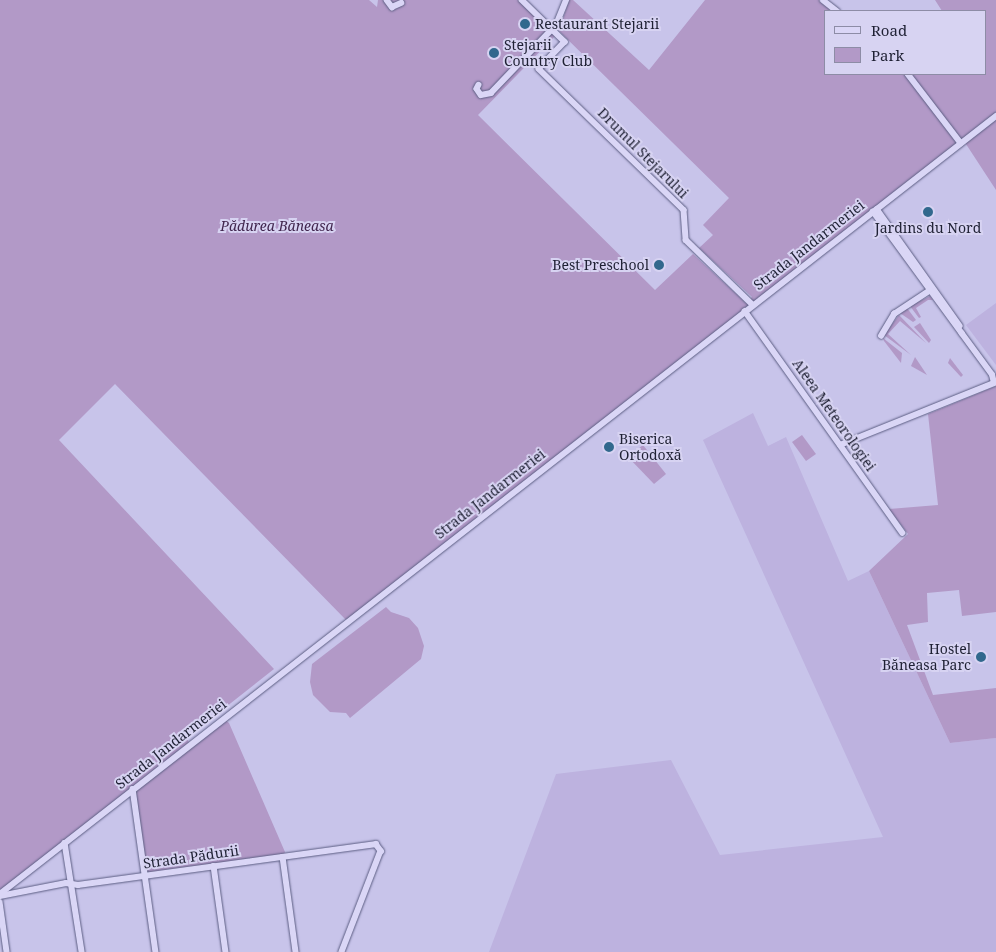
<!DOCTYPE html>
<html>
<head>
<meta charset="utf-8">
<style>
  body { margin:0 }
  #map { position:relative; width:996px; height:952px; overflow:hidden; background:#c8c4ea; font-family:"Noto Serif",serif }
  div>[style] { position:absolute }
  [style*='--x'] { left:calc(var(--x)*1px); top:calc(var(--y)*1px); width:calc(var(--w)*1px); rotate:calc(var(--a)*1deg) }
  .farmland>* { inset:0; background:#bdb2df }
  .green>* { inset:0; background:#b299c7 }
  .roads { filter:drop-shadow(0 0 1px #5c5e83) drop-shadow(0 0 1px #5c5e83) }
  .minor>* { height:5.5px; margin:-2.75px; padding:0 2.75px; transform-origin:2.75px; border-radius:2.75px; background:#dad6f6 }
  .dots>* { width:14px; height:14px; translate:-50% -50%; box-sizing:border-box; border:2px solid #d7d3f2; border-radius:50% }
  span { translate:-50% -50%; white-space:nowrap; text-align:center; line-height:1.15; -webkit-text-stroke:4px #d7d3f2; paint-order:stroke }
  .poi-label { font-size:14px; color:#1f2134 }
  .left { translate:0 -50%; text-align:left }
  .right { translate:-100% -50%; text-align:right }
  .street-label { font-size:14px; color:#1f2134 }
  .park-label { font-size:14px; color:#42274f; font-style:italic }
  .legend { position:absolute; left:824px; top:10px; width:162px; height:65px; box-sizing:border-box; background:#d7d3f2; border:1px solid #8d8ca6; margin:0; padding:6px 9px; list-style:none; font-size:15px; color:#1f2134 }
  .legend li { display:flex; align-items:center; gap:10px; height:25px }
  .legend b { width:25px; border:1px solid #8d8ca6 }
</style>
</head>
<body>
<div id="map">
  <div class="farmland">
    <div style="clip-path:polygon(996px 303px,996px 365px,966px 325px)"></div>
    <div style="clip-path:polygon(753px 413px,768px 446px,786px 437px,848px 581px,869px 571px,950px 743px,996px 738px,996px 952px,489px 952px,556px 774px,671px 760px,720px 855px,883px 837px,703px 440px)"></div>
  </div>
  <div class="green">
    <div style="clip-path:polygon(0 0,369px 0,377px 7px,378px 0,520px 0,556px 35px,478px 115px,655px 290px,693px 254px,746px 303px,752px 297px,699px 248px,713px 235px,703px 225px,729px 198px,559px 31px,569px 0,573px 0,649px 70px,705px 0,823px 0,837px 11px,825px 11px,825px 74px,985px 74px,985px 11px,942px 11px,935px 0,996px 0,996px 190px,964px 141px,347px 621px,115px 384px,59px 440px,274px 669px,217px 714px,209px 713px,183px 732px,190px 744px,223px 718px,229px 723px,285px 852px,283px 857px,145px 875px,134px 790px,0 894px)"></div>
    <div style="clip-path:polygon(930px 296px,933px 300px,928px 300px,916px 308px,921px 317px,919px 318px,910px 306px)"></div>
    <div style="clip-path:polygon(907px 308px,916px 320px,913px 322px,900px 313px)"></div>
    <div style="clip-path:polygon(899px 315px,926px 343px,900px 321px,888px 334px,911px 355px,884px 335px)"></div>
    <div style="clip-path:polygon(920px 323px,931px 340px,929px 343px,914px 327px)"></div>
    <div style="clip-path:polygon(883px 338px,902px 353px,901px 363px,884px 341px)"></div>
    <div style="clip-path:polygon(915px 357px,927px 375px,911px 366px)"></div>
    <div style="clip-path:polygon(950px 358px,963px 375px,961px 377px,948px 363px)"></div>
    <div style="clip-path:polygon(996px 386px,996px 612px,962px 616px,959px 590px,927px 593px,928px 622px,907px 625px,933px 695px,996px 688px,996px 738px,950px 743px,869px 571px,908px 534px,889px 509px,938px 505px,928px 414px)"></div>
    <div style="clip-path:polygon(802px 435px,816px 454px,806px 461px,792px 442px)"></div>
    <div style="clip-path:polygon(643px 445px,666px 474px,654px 484px,628px 457px)"></div>
    <div style="clip-path:polygon(386px 607px,391px 612px,409px 618px,418px 628px,424px 646px,421px 659px,350px 718px,346px 713px,330px 712px,313px 695px,310px 682px,312px 664px)"></div>
  </div>
  <div class="roads">
    <div class="minor">
      <div style="--x:387;--y:0;--w:9;--a:54"></div>
      <div style="--x:392;--y:7;--w:10;--a:-24"></div>
      <div style="--x:522;--y:0;--w:60;--a:44.3"></div>
      <div style="--x:565;--y:42;--w:37;--a:134"></div>
      <div style="--x:539;--y:69;--w:202;--a:44.2"></div>
      <div style="--x:684;--y:210;--w:30;--a:86"></div>
      <div style="--x:686;--y:240;--w:93;--a:44.1"></div>
      <div style="--x:823;--y:0;--w:18;--a:38"></div>
      <div style="--x:908;--y:74;--w:87;--a:52.5"></div>
      <div style="--x:479;--y:85;--w:4;--a:117"></div>
      <div style="--x:477;--y:89;--w:7;--a:56"></div>
      <div style="--x:481;--y:95;--w:10;--a:-11"></div>
      <div style="--x:491;--y:93;--w:94;--a:-46.3"></div>
      <div style="--x:556;--y:25;--w:27;--a:-68"></div>
      <div style="--x:877;--y:209;--w:143;--a:54.6"></div>
      <div style="--x:745;--y:311;--w:272;--a:54.6"></div>
      <div style="--x:881;--y:336;--w:26;--a:-59"></div>
      <div style="--x:894;--y:314;--w:42;--a:-33.3"></div>
      <div style="--x:840;--y:445;--w:166;--a:-21.9"></div>
      <div style="--x:994;--y:383;--w:8;--a:-104"></div>
      <div style="--x:992;--y:375;--w:51;--a:-126.2"></div>
      <div style="--x:962;--y:334;--w:151;--a:-126.1"></div>
      <div style="--x:133;--y:789;--w:165;--a:82"></div>
      <div style="--x:65;--y:843;--w:110;--a:81.1"></div>
      <div style="--x:283;--y:857;--w:96;--a:82.2"></div>
      <div style="--x:214;--y:866;--w:87;--a:82.1"></div>
      <div style="--x:0;--y:894;--w:1264;--a:-37.99"></div>
      <div style="--x:0;--y:896;--w:67;--a:-11.1"></div>
      <div style="--x:66;--y:883;--w:12;--a:9"></div>
      <div style="--x:78;--y:885;--w:301;--a:-7.8"></div>
      <div style="--x:376;--y:844;--w:9;--a:54"></div>
      <div style="--x:381;--y:851;--w:108;--a:111.1"></div>
      <div style="--x:0;--y:902;--w:50;--a:82"></div>
    </div>
  </div>
  <div class="dots">
    <div style="left:525px;top:24px;background:#31688d"></div>
    <div style="left:494px;top:53px;background:#31688d"></div>
    <div style="left:928px;top:212px;background:#31688d"></div>
    <div style="left:659px;top:265px;background:#31688d"></div>
    <div style="left:609px;top:447px;background:#31688d"></div>
    <div style="left:981px;top:657px;background:#31688d"></div>
  </div>
  <div class="poi-label">
    <span class="left" style="left:535px;top:24px">Restaurant Stejarii</span>
    <span class="left" style="left:504px;top:53px">Stejarii<br>Country Club</span>
    <span style="left:928px;top:228px">Jardins du Nord</span>
    <span class="right" style="left:649px;top:265px">Best Preschool</span>
    <span class="left" style="left:619px;top:447px">Biserica<br>Ortodoxă</span>
    <span class="right" style="left:971px;top:657px">Hostel<br>Băneasa Parc</span>
  </div>
  <div class="street-label">
    <span style="left:643px;top:153px;rotate:45deg">Drumul Stejarului</span>
    <span style="left:809px;top:245px;rotate:-38deg">Strada Jandarmeriei</span>
    <span style="left:834px;top:415px;rotate:55deg">Aleea Meteorologiei</span>
    <span style="left:490px;top:494px;rotate:-38deg">Strada Jandarmeriei</span>
    <span style="left:171px;top:744px;rotate:-38deg">Strada Jandarmeriei</span>
    <span style="left:191px;top:857px;rotate:-8deg">Strada Pădurii</span>
  </div>
  <div class="park-label">
    <span style="left:277px;top:226px">Pădurea Băneasa</span>
  </div>
  <ul class="legend">
  <li><b style="height:6px;background:#dad6f6"></b>Road</li>
  <li><b style="height:14px;background:#b299c7"></b>Park</li>
  </ul>
</div>
</body>
</html>
